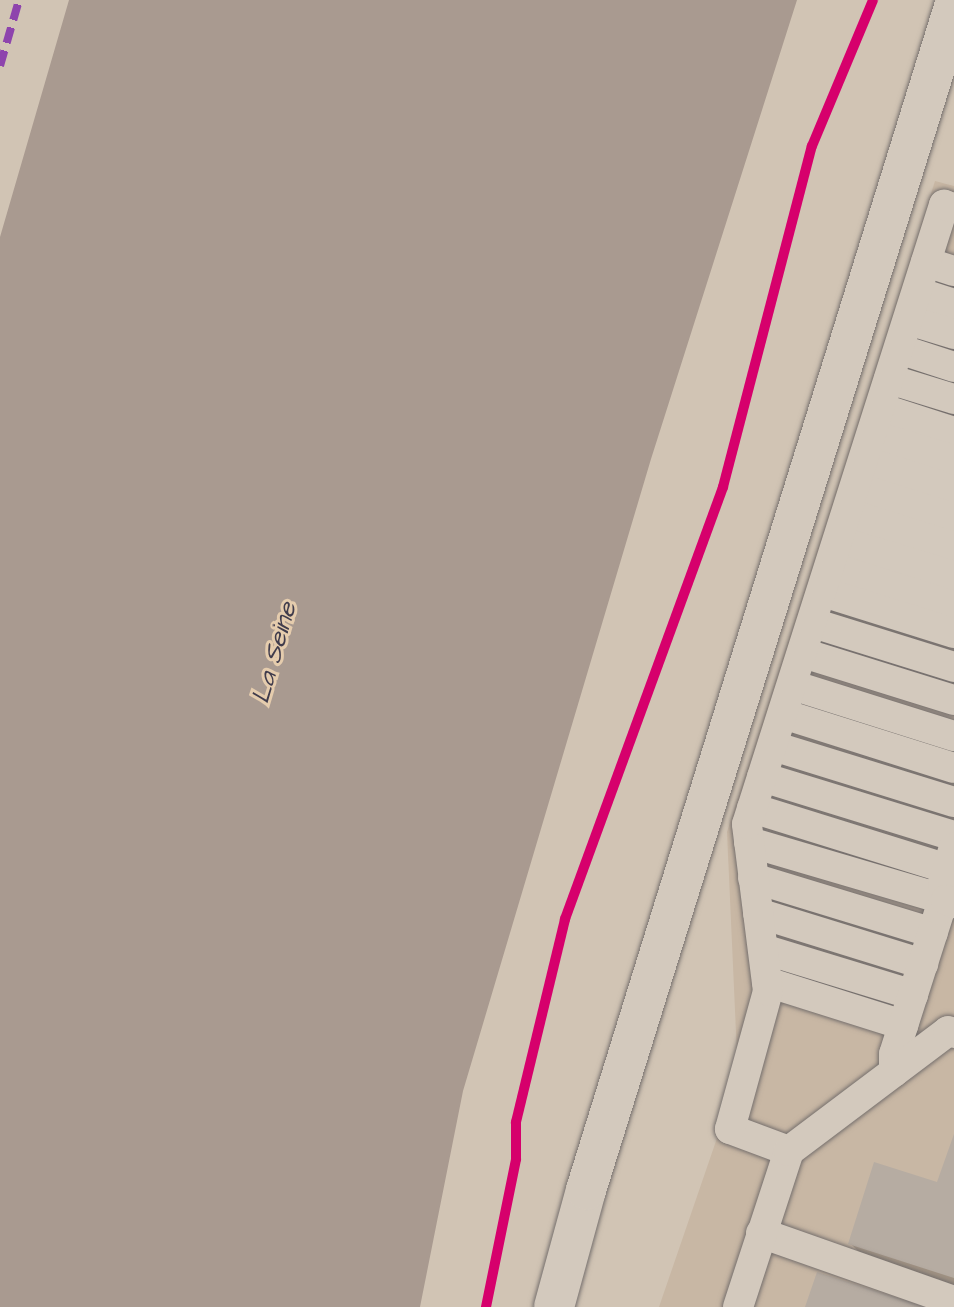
<!DOCTYPE html>
<html>
<head>
<meta charset="utf-8">
<style>
  body { margin:0 }
  #map { position:relative; width:954px; height:1307px; overflow:hidden; background:#d1c4b4; font-family:"Architects Daughter",sans-serif }
  div>[style] { position:absolute }
  [style*='--x'] { left:calc(var(--x)*1px); top:calc(var(--y)*1px); width:calc(var(--w)*1px); rotate:calc(var(--a)*1deg) }
  .built>* { inset:0; background:#c8b7a4 }
  .water>* { inset:0; background:#a99a90 }
  .shadow>* { inset:0; background:#0003 }
  .building>* { inset:0; background:#b6aca2 }
  .roads { filter:drop-shadow(0 0 2px #756f6d) drop-shadow(0 0 2px #756f6d) }
  .minor>* { height:30px; margin:-15px; padding:0 15px; transform-origin:15px; border-radius:15px; background:#d3c9bd }
  .major>* { height:40px; margin:-20px; padding:0 20px; transform-origin:20px; border-radius:20px; background:#d3c9bd }
  .quiet>* { height:8px; margin-top:-4px; transform-origin:0; background:repeating-linear-gradient(90deg,#8e44ad 0 16px,transparent 0 24px) }
  .cycleway>* { height:10px; margin:-5px; padding:0 5px; transform-origin:5px; border-radius:5px; background:#d6006c }
  span { translate:-50% -50%; white-space:nowrap; text-align:center; line-height:1.15; -webkit-text-stroke:6px #e5ccad; paint-order:stroke }
  .water-label { font-size:26px; color:#403c4c; font-style:italic }
</style>
</head>
<body>
<div id="map">
  <div class="built">
    <div style="clip-path:polygon(935px 181px,954px 186px,954px 1307px,659px 1307px,738px 1077px,727px 832px)"></div>
  </div>
  <div class="water">
    <div style="clip-path:polygon(69px 0,797px 0,651px 459px,463px 1091px,420px 1307px,0 1307px,0 237px)"></div>
  </div>
  <div class="shadow">
    <div style="clip-path:polygon(954px 1139px,954px 1287px,866px 1259px,850px 1243px,939px 1185px)"></div>
  </div>
  <div class="building">
    <div style="clip-path:polygon(954px 1134px,954px 1278px,848px 1244px,874px 1162px,937px 1182px)"></div>
    <div style="clip-path:polygon(817px 1272px,923px 1306px,923px 1307px,805px 1307px)"></div>
  </div>
  <div class="roads">
    <div class="minor">
      <div style="--x:926;--y:262;--w:29;--a:18"></div>
      <div style="--x:917;--y:292;--w:39;--a:18"></div>
      <div style="--x:908;--y:320;--w:48;--a:16.9"></div>
      <div style="--x:899;--y:349;--w:58;--a:18.1"></div>
      <div style="--x:889;--y:379;--w:68;--a:17.1"></div>
      <div style="--x:880;--y:408;--w:78;--a:18"></div>
      <div style="--x:872;--y:435;--w:86;--a:17"></div>
      <div style="--x:864;--y:461;--w:95;--a:17.9"></div>
      <div style="--x:855;--y:487;--w:104;--a:17.4"></div>
      <div style="--x:847;--y:513;--w:112;--a:17.6"></div>
      <div style="--x:839;--y:541;--w:120;--a:16.9"></div>
      <div style="--x:830;--y:567;--w:130;--a:17.5"></div>
      <div style="--x:823;--y:592;--w:137;--a:17.4"></div>
      <div style="--x:813;--y:623;--w:148;--a:17.3"></div>
      <div style="--x:803;--y:653;--w:158;--a:17.3"></div>
      <div style="--x:792;--y:685;--w:170;--a:17.5"></div>
      <div style="--x:783;--y:714;--w:179;--a:17.5"></div>
      <div style="--x:773;--y:746;--w:189;--a:17.2"></div>
      <div style="--x:762;--y:777;--w:201;--a:17.1"></div>
      <div style="--x:752;--y:808;--w:212;--a:17.3"></div>
      <div style="--x:749;--y:842;--w:205;--a:16.4"></div>
      <div style="--x:946;--y:900;--w:17;--a:-100"></div>
      <div style="--x:943;--y:883;--w:37;--a:-73"></div>
      <div style="--x:753;--y:878;--w:188;--a:17"></div>
      <div style="--x:758;--y:913;--w:173;--a:17.2"></div>
      <div style="--x:763;--y:949;--w:157;--a:17"></div>
      <div style="--x:767;--y:982;--w:143;--a:17.5"></div>
      <div style="--x:894;--y:1072;--w:18;--a:-90"></div>
      <div style="--x:894;--y:1054;--w:151;--a:-72.3"></div>
      <div style="--x:940;--y:910;--w:12;--a:-59"></div>
      <div style="--x:946;--y:900;--w:9;--a:21"></div>
      <div style="--x:789;--y:1151;--w:63;--a:-159.6"></div>
      <div style="--x:730;--y:1129;--w:143;--a:-74.6"></div>
      <div style="--x:768;--y:991;--w:168;--a:-97.2"></div>
      <div style="--x:747;--y:824;--w:650;--a:-72.35"></div>
      <div style="--x:944;--y:205;--w:10;--a:17"></div>
      <div style="--x:761;--y:1233;--w:205;--a:19.4"></div>
      <div style="--x:738;--y:1307;--w:164;--a:-71.9"></div>
      <div style="--x:789;--y:1151;--w:199;--a:-37"></div>
      <div style="--x:948;--y:1031;--w:6;--a:18"></div>
    </div>
    <div class="major">
      <div style="--x:554;--y:1307;--w:121;--a:-74.7"></div>
      <div style="--x:586;--y:1190;--w:1239;--a:-72.72"></div>
    </div>
  </div>
  <div class="quiet">
    <div style="--x:0;--y:66;--w:69;--a:-73.9"></div>
  </div>
  <div class="cycleway">
    <div style="--x:486;--y:1307;--w:151;--a:-78.5"></div>
    <div style="--x:516;--y:1159;--w:37;--a:-90"></div>
    <div style="--x:516;--y:1122;--w:209;--a:-76.4"></div>
    <div style="--x:565;--y:919;--w:460;--a:-69.9"></div>
    <div style="--x:723;--y:487;--w:352;--a:-75.4"></div>
    <div style="--x:812;--y:146;--w:158;--a:-67.3"></div>
  </div>
  <div class="water-label">
    <span style="left:275px;top:653px;rotate:-74deg">La Seine</span>
  </div>
</div>
</body>
</html>
